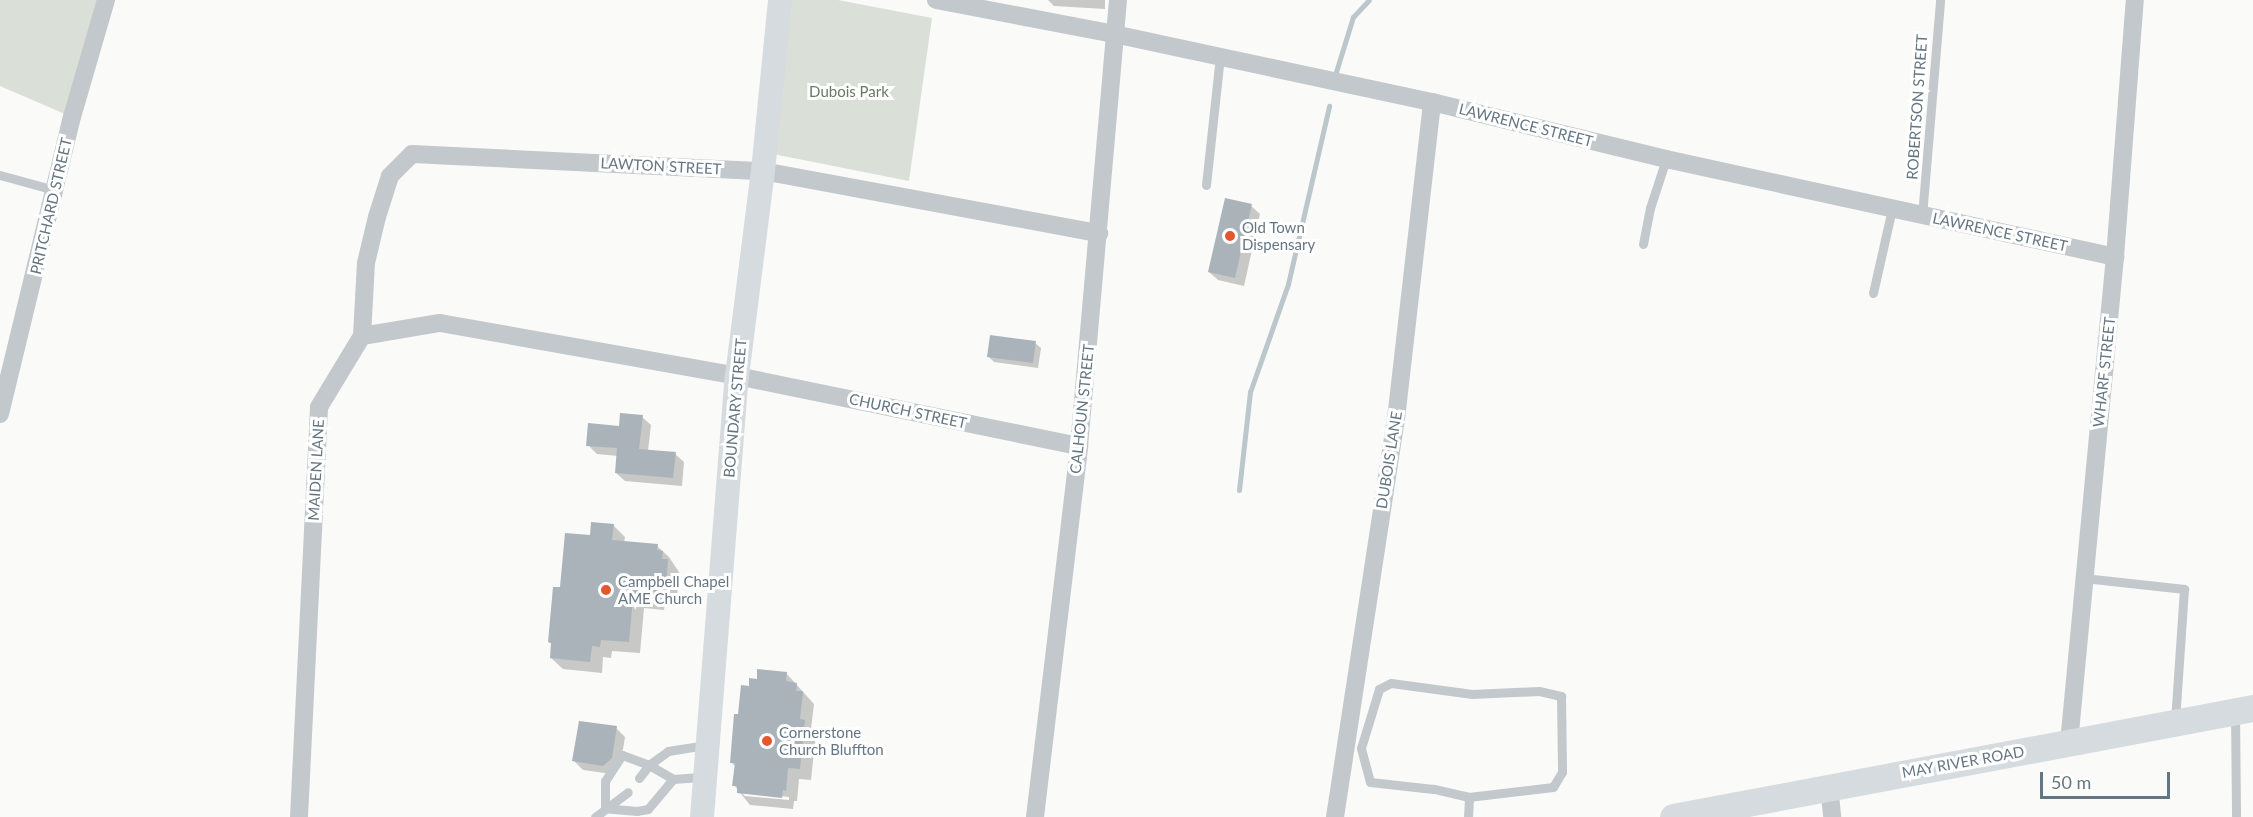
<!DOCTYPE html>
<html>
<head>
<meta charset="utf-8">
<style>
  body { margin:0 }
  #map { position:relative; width:2253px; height:817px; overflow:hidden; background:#fafaf8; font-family:Lato,sans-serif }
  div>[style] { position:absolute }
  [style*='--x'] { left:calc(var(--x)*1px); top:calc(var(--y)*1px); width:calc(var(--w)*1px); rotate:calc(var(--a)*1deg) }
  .green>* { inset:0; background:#dadfd7 }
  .shadow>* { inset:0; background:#0003 }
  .stream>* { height:5px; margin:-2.5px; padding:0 2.5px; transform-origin:2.5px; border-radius:2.5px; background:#bbc7cb }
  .building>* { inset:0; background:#aab3b9 }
  .lane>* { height:9px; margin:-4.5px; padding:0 4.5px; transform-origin:4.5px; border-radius:4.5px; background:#c3c8cc }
  .street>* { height:18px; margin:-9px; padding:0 9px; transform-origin:9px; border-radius:9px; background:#c3c8cc }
  .secondary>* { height:24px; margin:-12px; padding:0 12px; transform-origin:12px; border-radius:12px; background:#d6dbdf }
  .primary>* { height:27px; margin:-13.5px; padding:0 13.5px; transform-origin:13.5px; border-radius:13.5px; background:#d6dbdf }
  .dots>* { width:16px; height:16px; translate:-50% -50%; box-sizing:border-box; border:3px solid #fff; border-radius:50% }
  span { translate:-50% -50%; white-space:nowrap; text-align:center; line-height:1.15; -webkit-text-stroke:6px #fff; paint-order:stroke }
  .park-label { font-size:15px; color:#687a64 }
  .street-label { font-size:15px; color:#657683 }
  .poi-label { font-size:15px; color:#657683 }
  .left { translate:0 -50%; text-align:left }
  .scale { position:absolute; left:2040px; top:772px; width:130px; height:27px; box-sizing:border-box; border:3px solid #657683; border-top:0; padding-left:8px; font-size:18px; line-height:21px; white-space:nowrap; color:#657683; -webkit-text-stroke:4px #fff; paint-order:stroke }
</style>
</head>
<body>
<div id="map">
  <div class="green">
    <div style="clip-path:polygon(0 0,106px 0,72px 117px,0 86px)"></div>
    <div style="clip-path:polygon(787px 0,838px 0,932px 18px,909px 181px,768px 153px)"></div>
  </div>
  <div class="shadow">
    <div style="clip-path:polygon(1048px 0,1105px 0,1105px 9px,1054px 6px)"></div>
    <div style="clip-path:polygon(1251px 206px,1260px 214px,1244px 286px,1218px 280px,1209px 272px)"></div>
    <div style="clip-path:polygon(1035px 343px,1041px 348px,1038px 368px,994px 362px,989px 357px)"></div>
    <div style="clip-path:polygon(642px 417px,651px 425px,648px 451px,675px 454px,684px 462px,682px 486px,625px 481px,616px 473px,618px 456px,597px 454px,588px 445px)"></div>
    <div style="clip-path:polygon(613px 525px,625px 537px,624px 543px,657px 546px,669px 557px,679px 572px,677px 597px,671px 597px,670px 604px,665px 603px,664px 610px,644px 608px,640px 653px,612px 651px,611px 658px,603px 657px,602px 673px,563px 669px,551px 658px,553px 645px,549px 642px,562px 589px,591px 537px)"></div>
    <div style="clip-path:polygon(evenodd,786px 673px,814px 704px,811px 729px,816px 733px,811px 780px,799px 779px,797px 801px,794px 801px,793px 809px,750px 805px,734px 785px,736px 767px,731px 762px,739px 715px,750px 688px,758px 680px,786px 673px,741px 792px,789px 797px,789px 800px,745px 796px,741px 792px)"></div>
    <div style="clip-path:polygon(616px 728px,625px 737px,620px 767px,612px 774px,583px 770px,574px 761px)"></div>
  </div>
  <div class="stream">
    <div style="--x:1335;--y:75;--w:61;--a:-72.8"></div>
    <div style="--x:1353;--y:17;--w:23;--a:-47"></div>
    <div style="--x:1239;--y:490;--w:99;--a:-83.6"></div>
    <div style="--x:1250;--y:392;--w:114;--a:-70.6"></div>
    <div style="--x:1288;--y:284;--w:183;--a:-77"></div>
  </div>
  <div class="building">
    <div style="clip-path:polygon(1225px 198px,1252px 204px,1235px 278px,1208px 272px)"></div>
    <div style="clip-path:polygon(990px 335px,1036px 341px,1033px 363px,987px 357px)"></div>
    <div style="clip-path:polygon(620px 413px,643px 415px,639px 449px,676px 452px,673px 478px,615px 473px,617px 448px,586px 446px,588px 423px,619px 426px)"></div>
    <div style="clip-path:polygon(591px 522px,614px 524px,612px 540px,658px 544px,657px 550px,663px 551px,662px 559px,668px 559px,666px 586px,660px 586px,659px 593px,653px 592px,653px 599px,633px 597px,629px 642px,601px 640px,600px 647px,592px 646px,590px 662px,550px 658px,551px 643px,548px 642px,553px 587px,560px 587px,565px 533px,590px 535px)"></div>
    <div style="clip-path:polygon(757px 669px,787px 672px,786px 681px,797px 683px,796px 691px,803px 691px,800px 719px,805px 720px,800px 769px,788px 768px,786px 791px,783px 790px,782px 798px,737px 793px,737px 786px,732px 786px,735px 763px,730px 763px,734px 714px,738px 714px,741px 685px,749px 686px,749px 678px,757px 679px)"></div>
    <div style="clip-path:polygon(579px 721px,617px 726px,612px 758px,603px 766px,572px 761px)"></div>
  </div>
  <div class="lane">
    <div style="--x:0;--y:175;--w:57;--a:15.3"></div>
    <div style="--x:1206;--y:185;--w:129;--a:-83.8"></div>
    <div style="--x:1922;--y:216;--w:217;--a:-85.2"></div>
    <div style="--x:1643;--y:244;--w:37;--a:-79"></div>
    <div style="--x:1650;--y:208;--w:52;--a:-71.9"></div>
    <div style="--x:1873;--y:293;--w:86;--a:-77.3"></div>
    <div style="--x:2084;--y:578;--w:101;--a:6.3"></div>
    <div style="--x:2184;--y:589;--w:131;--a:93.9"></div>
    <div style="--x:1391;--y:683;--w:82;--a:7.7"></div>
    <div style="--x:1472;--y:694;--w:67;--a:-2.6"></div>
    <div style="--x:1539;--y:691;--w:23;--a:13"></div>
    <div style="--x:1561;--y:696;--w:76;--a:89.2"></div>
    <div style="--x:1562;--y:772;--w:17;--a:121"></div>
    <div style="--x:1553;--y:787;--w:85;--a:173.2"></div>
    <div style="--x:1469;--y:797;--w:37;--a:-167"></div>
    <div style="--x:1433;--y:789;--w:63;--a:-173.7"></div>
    <div style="--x:1370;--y:782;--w:35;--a:-105"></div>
    <div style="--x:1361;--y:748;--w:62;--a:-73"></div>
    <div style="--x:1379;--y:689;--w:13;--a:-27"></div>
    <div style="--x:2235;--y:714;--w:103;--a:89.4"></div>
    <div style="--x:639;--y:778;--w:16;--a:-52"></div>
    <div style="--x:649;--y:765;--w:28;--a:30"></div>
    <div style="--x:673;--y:779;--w:31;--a:-4"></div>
    <div style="--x:673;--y:779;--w:39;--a:130"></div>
    <div style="--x:648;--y:809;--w:11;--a:170"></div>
    <div style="--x:637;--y:811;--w:32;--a:-175"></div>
    <div style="--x:605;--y:808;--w:27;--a:-90"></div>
    <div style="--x:605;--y:781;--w:31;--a:-57"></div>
    <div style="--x:622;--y:755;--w:29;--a:20"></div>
    <div style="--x:649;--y:765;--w:24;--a:-36"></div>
    <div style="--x:668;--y:751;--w:39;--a:-9"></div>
    <div style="--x:595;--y:817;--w:41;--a:-37.1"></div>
    <div style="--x:1468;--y:817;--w:20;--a:-87"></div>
  </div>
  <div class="street">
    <div style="--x:936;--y:0;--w:181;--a:10.8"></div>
    <div style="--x:1114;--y:34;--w:325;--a:12.1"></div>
    <div style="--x:1432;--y:102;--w:241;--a:13.7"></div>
    <div style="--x:1666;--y:159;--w:460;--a:12.3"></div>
    <div style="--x:362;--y:336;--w:73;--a:-86.9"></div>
    <div style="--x:366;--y:263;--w:47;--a:-76.6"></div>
    <div style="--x:377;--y:217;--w:43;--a:-72.4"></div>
    <div style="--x:390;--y:176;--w:31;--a:-45"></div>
    <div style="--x:412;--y:154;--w:351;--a:2.8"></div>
    <div style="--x:763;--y:171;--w:342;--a:10.5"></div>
    <div style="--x:0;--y:414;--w:306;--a:-76.4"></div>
    <div style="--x:72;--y:117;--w:122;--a:-73.8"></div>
    <div style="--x:2069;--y:743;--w:488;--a:-84.6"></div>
    <div style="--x:2115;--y:257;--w:258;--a:-85.6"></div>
    <div style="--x:1829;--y:786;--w:31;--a:84"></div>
    <div style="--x:299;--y:817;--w:410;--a:-87.2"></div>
    <div style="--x:319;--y:407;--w:83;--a:-58.8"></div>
    <div style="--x:362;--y:336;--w:79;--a:-9.5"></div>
    <div style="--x:440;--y:323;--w:302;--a:10.1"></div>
    <div style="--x:737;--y:376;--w:349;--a:11.6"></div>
    <div style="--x:1035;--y:817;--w:374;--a:-83.2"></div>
    <div style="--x:1079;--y:446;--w:448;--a:-85"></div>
    <div style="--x:1335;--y:817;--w:403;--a:-81.3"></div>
    <div style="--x:1396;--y:419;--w:319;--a:-83.5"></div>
  </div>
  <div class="secondary">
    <div style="--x:702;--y:817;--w:442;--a:-85.5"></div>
    <div style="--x:737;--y:376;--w:207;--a:-82.8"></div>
    <div style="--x:763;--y:171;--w:172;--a:-84.3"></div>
  </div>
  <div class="primary">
    <div style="--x:1673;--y:817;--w:590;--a:-10.64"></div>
  </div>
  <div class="dots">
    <div style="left:1230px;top:236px;background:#e4572e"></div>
    <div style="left:606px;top:590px;background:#e4572e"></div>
    <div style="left:767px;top:741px;background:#e4572e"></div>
  </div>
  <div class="park-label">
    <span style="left:849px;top:92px">Dubois Park</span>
  </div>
  <div class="street-label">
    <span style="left:1917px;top:107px;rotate:-86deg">ROBERTSON STREET</span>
    <span style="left:1526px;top:125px;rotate:14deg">LAWRENCE STREET</span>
    <span style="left:661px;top:166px;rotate:3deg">LAWTON STREET</span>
    <span style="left:51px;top:206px;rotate:-77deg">PRITCHARD STREET</span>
    <span style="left:2000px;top:232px;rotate:12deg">LAWRENCE STREET</span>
    <span style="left:2104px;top:372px;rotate:-84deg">WHARF STREET</span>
    <span style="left:735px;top:408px;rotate:-85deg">BOUNDARY STREET</span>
    <span style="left:1082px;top:409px;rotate:-84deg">CALHOUN STREET</span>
    <span style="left:908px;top:411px;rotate:12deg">CHURCH STREET</span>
    <span style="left:1389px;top:460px;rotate:-81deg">DUBOIS LANE</span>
    <span style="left:316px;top:470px;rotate:-87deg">MAIDEN LANE</span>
    <span style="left:1963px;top:762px;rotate:-10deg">MAY RIVER ROAD</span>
  </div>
  <div class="poi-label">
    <span class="left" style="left:1242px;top:236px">Old Town<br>Dispensary</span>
    <span class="left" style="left:618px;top:590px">Campbell Chapel<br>AME Church</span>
    <span class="left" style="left:779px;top:741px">Cornerstone<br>Church Bluffton</span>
  </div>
  <div class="scale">50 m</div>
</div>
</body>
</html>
